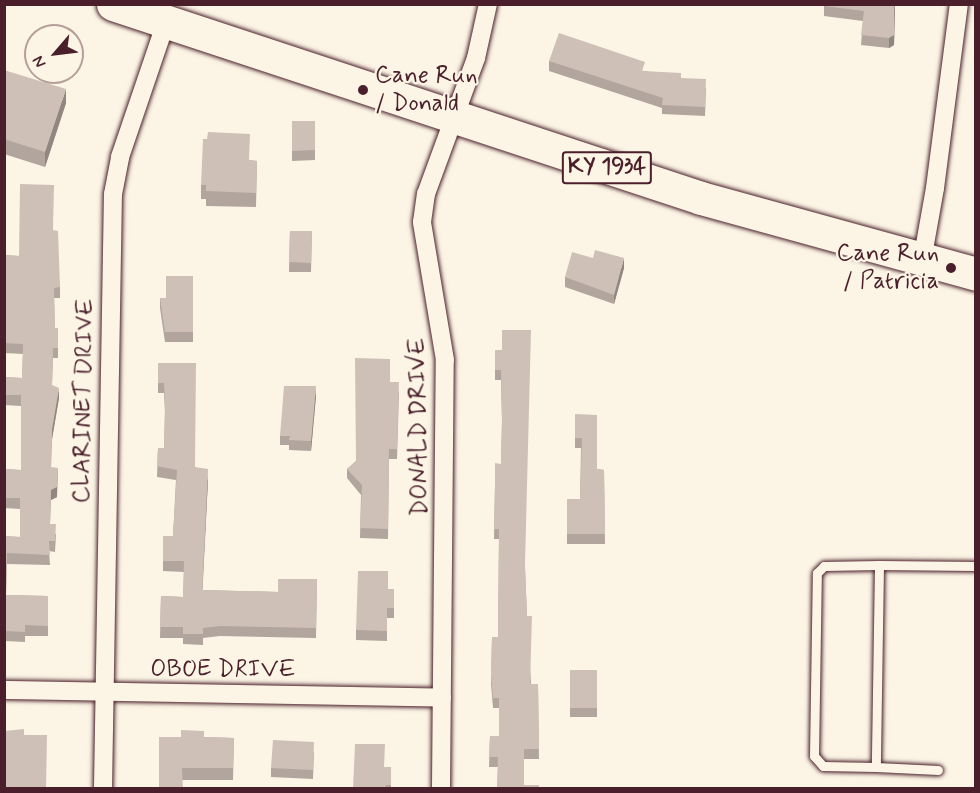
<!DOCTYPE html>
<html>
<head>
<meta charset="utf-8">
<style>
  body { margin:0 }
  #map { position:relative; width:980px; height:793px; overflow:hidden; background:#fcf5e5; font-family:Mynerve,sans-serif }
  div>[style] { position:absolute }
  [style*='--x'] { left:calc(var(--x)*1px); top:calc(var(--y)*1px); width:calc(var(--w)*1px); rotate:calc(var(--a)*1deg) }
  .roads { filter:drop-shadow(0 0 2px #4a1f2b) drop-shadow(0 0 2px #4a1f2b) }
  .lane>* { height:9px; margin:-4.5px; padding:0 4.5px; transform-origin:4.5px; border-radius:4.5px; background:#fcf5e5 }
  .street>* { height:18px; margin:-9px; padding:0 9px; transform-origin:9px; border-radius:9px; background:#fcf5e5 }
  .highway>* { height:33px; margin:-16.5px; padding:0 16.5px; transform-origin:16.5px; border-radius:16.5px; background:#fcf5e5 }
  .wall>* { inset:0; background:#b2a59d }
  .shaded-wall>* { inset:0; background:#918680 }
  .building>* { inset:0; background:#cfc0b7 }
  .dots>* { width:16px; height:16px; translate:-50% -50%; box-sizing:border-box; border:3px solid #fcf5e5; border-radius:50% }
  span { translate:-50% -50%; white-space:nowrap; text-align:center; line-height:1.15; -webkit-text-stroke:4.5px #fcf5e5; paint-order:stroke }
  .shield-label span { padding:2px 4px; background:#fcf5e5; border:2px solid; border-radius:4px; -webkit-text-stroke-width:0 }
  .shield-label { font-size:22px; color:#4a1f2b; font-weight:700 }
  .poi-label { font-size:24px; color:#4a1f2b }
  .left { translate:0 -50%; text-align:left }
  .right { translate:-100% -50%; text-align:right }
  .street-label { font-size:24px; color:#4a1f2b }
  .frame { position:absolute; inset:0; border:6px solid #4a1f2b; pointer-events:none }
  .north { position:absolute; left:24px; top:24px; width:60px; height:60px; box-sizing:border-box; background:#fcf5e5; border:2px solid #b59f9b; border-radius:50%; rotate:242deg; font-size:16px; font-weight:700; line-height:24px; text-align:center; color:#4a1f2b }
  .north::after { content:''; display:block; margin:auto; width:21px; height:27px; background:#4a1f2b; clip-path:polygon(50% 0,100% 100%,50% 72%,0 100%) }
</style>
</head>
<body>
<div id="map">
  <div class="roads">
    <div class="lane">
      <div style="--x:879;--y:565;--w:202;--a:90.9"></div>
      <div style="--x:876;--y:767;--w:53;--a:-178.9"></div>
      <div style="--x:823;--y:766;--w:13;--a:-132"></div>
      <div style="--x:814;--y:756;--w:183;--a:-89.1"></div>
      <div style="--x:817;--y:573;--w:10;--a:-45"></div>
      <div style="--x:824;--y:566;--w:55;--a:-1"></div>
      <div style="--x:879;--y:565;--w:97;--a:0.6"></div>
      <div style="--x:876;--y:767;--w:62;--a:2.8"></div>
    </div>
    <div class="street">
      <div style="--x:922;--y:261;--w:74;--a:-79.9"></div>
      <div style="--x:935;--y:188;--w:186;--a:-82.6"></div>
      <div style="--x:4;--y:690;--w:438;--a:1"></div>
      <div style="--x:103;--y:788;--w:594;--a:-89.04"></div>
      <div style="--x:113;--y:194;--w:38;--a:-79"></div>
      <div style="--x:120;--y:157;--w:143;--a:-71.2"></div>
      <div style="--x:441;--y:788;--w:428;--a:-89.5"></div>
      <div style="--x:445;--y:360;--w:140;--a:-99.5"></div>
      <div style="--x:422;--y:222;--w:28;--a:-82"></div>
      <div style="--x:426;--y:194;--w:145;--a:-69.8"></div>
      <div style="--x:476;--y:58;--w:55;--a:-77.5"></div>
    </div>
    <div class="highway">
      <div style="--x:113;--y:4;--w:619;--a:18.26"></div>
      <div style="--x:701;--y:198;--w:285;--a:15.4"></div>
    </div>
  </div>
  <div class="wall">
    <div style="clip-path:polygon(824px 4px,895px 4px,894px 45px,889px 48px,861px 45px,863px 21px,824px 16px)"></div>
    <div style="clip-path:polygon(549px 61px,645px 71px,681px 78px,706px 88px,705px 116px,662px 114px,662px 108px,549px 71px)"></div>
    <div style="clip-path:polygon(4px 70px,66px 103px,45px 167px,4px 154px)"></div>
    <div style="clip-path:polygon(292px 121px,315px 121px,315px 160px,292px 161px)"></div>
    <div style="clip-path:polygon(249px 160px,257px 161px,256px 207px,206px 206px,206px 199px,201px 199px,201px 185px)"></div>
    <div style="clip-path:polygon(53px 230px,60px 287px,60px 298px,54px 298px,55px 328px,58px 328px,58px 358px,53px 358px,52px 385px,59px 398px,52px 439px,51px 467px,57px 497px,51px 500px,50px 524px,56px 535px,55px 552px,49px 551px,50px 565px,7px 564px,6px 595px,48px 596px,48px 636px,25px 636px,25px 642px,5px 641px,5px 636px,4px 636px,4px 536px,20px 537px,20px 509px,4px 508px,4px 469px,21px 470px,21px 406px,4px 405px,4px 377px,22px 378px,23px 354px,4px 353px,4px 255px,19px 256px)"></div>
    <div style="clip-path:polygon(290px 231px,312px 231px,311px 272px,289px 272px)"></div>
    <div style="clip-path:polygon(624px 268px,614px 304px,565px 287px,565px 277px)"></div>
    <div style="clip-path:polygon(193px 276px,193px 342px,165px 342px,160px 308px,160px 298px,166px 298px)"></div>
    <div style="clip-path:polygon(495px 350px,502px 350px,525px 569px,527px 616px,531px 684px,538px 684px,539px 759px,524px 759px,497px 789px,498px 767px,489px 767px,490px 736px,499px 736px,499px 708px,493px 708px,491px 684px,492px 637px,498px 637px,499px 539px,494px 539px,495px 485px,501px 464px,502px 422px,501px 380px,495px 380px)"></div>
    <div style="clip-path:polygon(158px 363px,195px 467px,208px 480px,202px 590px,278px 592px,317px 579px,316px 638px,220px 636px,203px 638px,203px 645px,183px 644px,183px 638px,160px 638px,161px 596px,183px 597px,184px 572px,163px 571px,163px 536px,173px 536px,176px 480px,157px 477px,158px 448px,164px 448px,165px 413px,164px 393px,158px 393px)"></div>
    <div style="clip-path:polygon(390px 382px,399px 392px,397px 459px,389px 459px,388px 539px,360px 538px,361px 495px,347px 478px,347px 469px,356px 461px)"></div>
    <div style="clip-path:polygon(316px 396px,311px 451px,289px 450px,289px 445px,280px 445px,280px 436px)"></div>
    <div style="clip-path:polygon(575px 414px,597px 469px,604px 470px,605px 544px,567px 544px,567px 499px,580px 499px,581px 448px,575px 448px)"></div>
    <div style="clip-path:polygon(388px 589px,394px 589px,394px 618px,387px 618px,387px 641px,356px 640px,356px 630px)"></div>
    <div style="clip-path:polygon(570px 670px,597px 670px,597px 717px,570px 717px)"></div>
    <div style="clip-path:polygon(204px 737px,234px 738px,233px 780px,183px 780px,159px 789px)"></div>
    <div style="clip-path:polygon(314px 752px,313px 779px,271px 777px,271px 768px)"></div>
    <div style="clip-path:polygon(385px 767px,391px 767px,391px 789px,353px 789px)"></div>
  </div>
  <div class="shaded-wall">
    <div style="clip-path:polygon(895px 4px,894px 45px,889px 48px,889px 38px)"></div>
    <div style="clip-path:polygon(66px 89px,66px 103px,45px 167px,45px 152px)"></div>
    <div style="clip-path:polygon(624px 258px,624px 268px,614px 304px,614px 295px)"></div>
    <div style="clip-path:polygon(316px 386px,316px 396px,311px 451px,311px 441px)"></div>
    <div style="clip-path:polygon(59px 388px,59px 398px,52px 439px,52px 429px)"></div>
    <div style="clip-path:polygon(58px 468px,57px 497px,51px 500px,51px 490px)"></div>
    <div style="clip-path:polygon(208px 469px,208px 480px,202px 600px,202px 590px)"></div>
  </div>
  <div class="building">
    <div style="clip-path:polygon(824px 4px,894px 4px,894px 35px,889px 38px,861px 35px,864px 11px,824px 6px)"></div>
    <div style="clip-path:polygon(559px 33px,645px 62px,642px 71px,681px 73px,681px 78px,706px 79px,705px 107px,662px 105px,663px 98px,549px 61px)"></div>
    <div style="clip-path:polygon(4px 70px,66px 89px,45px 152px,4px 139px)"></div>
    <div style="clip-path:polygon(292px 121px,315px 121px,315px 150px,292px 151px)"></div>
    <div style="clip-path:polygon(208px 132px,250px 134px,249px 160px,257px 161px,256px 193px,206px 191px,206px 185px,201px 185px,203px 139px,207px 139px)"></div>
    <div style="clip-path:polygon(20px 184px,54px 185px,53px 230px,58px 231px,60px 287px,54px 288px,55px 328px,58px 328px,58px 348px,53px 348px,52px 385px,59px 388px,52px 429px,51px 467px,58px 468px,57px 487px,51px 490px,50px 524px,56px 524px,55px 541px,49px 541px,50px 555px,7px 553px,6px 595px,48px 596px,48px 626px,25px 625px,25px 632px,5px 631px,6px 625px,4px 625px,4px 536px,20px 537px,20px 498px,4px 498px,4px 469px,21px 470px,21px 395px,4px 395px,4px 377px,22px 378px,23px 344px,4px 343px,4px 255px,19px 256px)"></div>
    <div style="clip-path:polygon(290px 231px,312px 231px,311px 263px,289px 262px)"></div>
    <div style="clip-path:polygon(595px 250px,624px 258px,614px 295px,565px 277px,572px 252px,593px 258px)"></div>
    <div style="clip-path:polygon(166px 276px,193px 276px,193px 332px,165px 332px,160px 298px,166px 298px)"></div>
    <div style="clip-path:polygon(502px 330px,531px 330px,525px 565px,527px 616px,532px 616px,530px 684px,538px 684px,539px 749px,524px 749px,524px 785px,539px 785px,539px 789px,497px 789px,498px 757px,489px 757px,490px 736px,499px 736px,499px 698px,493px 698px,491px 674px,492px 637px,498px 637px,499px 529px,494px 529px,495px 485px,495px 463px,501px 464px,502px 419px,501px 370px,495px 370px,495px 350px,502px 350px)"></div>
    <div style="clip-path:polygon(355px 358px,390px 359px,390px 382px,399px 382px,397px 449px,389px 449px,388px 529px,360px 528px,362px 485px,347px 469px,356px 461px)"></div>
    <div style="clip-path:polygon(158px 363px,196px 363px,195px 467px,208px 469px,202px 590px,278px 592px,278px 579px,317px 579px,316px 628px,220px 626px,203px 628px,203px 634px,183px 634px,183px 627px,160px 627px,161px 596px,183px 597px,184px 561px,163px 561px,163px 536px,173px 536px,177px 470px,157px 466px,158px 448px,164px 448px,165px 405px,164px 383px,158px 383px)"></div>
    <div style="clip-path:polygon(284px 386px,316px 386px,311px 441px,289px 440px,290px 436px,280px 436px)"></div>
    <div style="clip-path:polygon(575px 414px,597px 415px,597px 469px,604px 470px,605px 534px,567px 534px,567px 499px,580px 499px,582px 438px,575px 438px)"></div>
    <div style="clip-path:polygon(358px 571px,388px 571px,388px 589px,394px 589px,394px 608px,387px 608px,387px 631px,356px 630px)"></div>
    <div style="clip-path:polygon(570px 670px,597px 670px,597px 708px,570px 708px)"></div>
    <div style="clip-path:polygon(24px 729px,24px 735px,47px 735px,46px 789px,4px 789px,4px 731px)"></div>
    <div style="clip-path:polygon(181px 730px,204px 731px,204px 737px,234px 738px,233px 768px,182px 768px,183px 789px,159px 789px,159px 737px,181px 737px)"></div>
    <div style="clip-path:polygon(273px 740px,314px 742px,313px 770px,271px 768px)"></div>
    <div style="clip-path:polygon(355px 744px,385px 744px,384px 767px,391px 767px,391px 785px,386px 785px,385px 789px,353px 789px)"></div>
  </div>
  <div class="dots">
    <div style="left:363px;top:90px;background:#4a1f2b"></div>
    <div style="left:951px;top:268px;background:#4a1f2b"></div>
  </div>
  <div class="shield-label">
    <span style="left:607px;top:168px">KY 1934</span>
  </div>
  <div class="poi-label">
    <span class="left" style="left:375px;top:90px">Cane Run<br>/ Donald</span>
    <span class="right" style="left:939px;top:268px">Cane Run<br>/ Patricia</span>
  </div>
  <div class="street-label">
    <span style="left:84px;top:401px;rotate:-89deg">CLARINET DRIVE</span>
    <span style="left:419px;top:427px;rotate:-91deg">DONALD DRIVE</span>
    <span style="left:223px;top:670px">OBOE DRIVE</span>
  </div>
  <div class="frame"></div>
  <div class="north">N</div>
</div>
</body>
</html>
